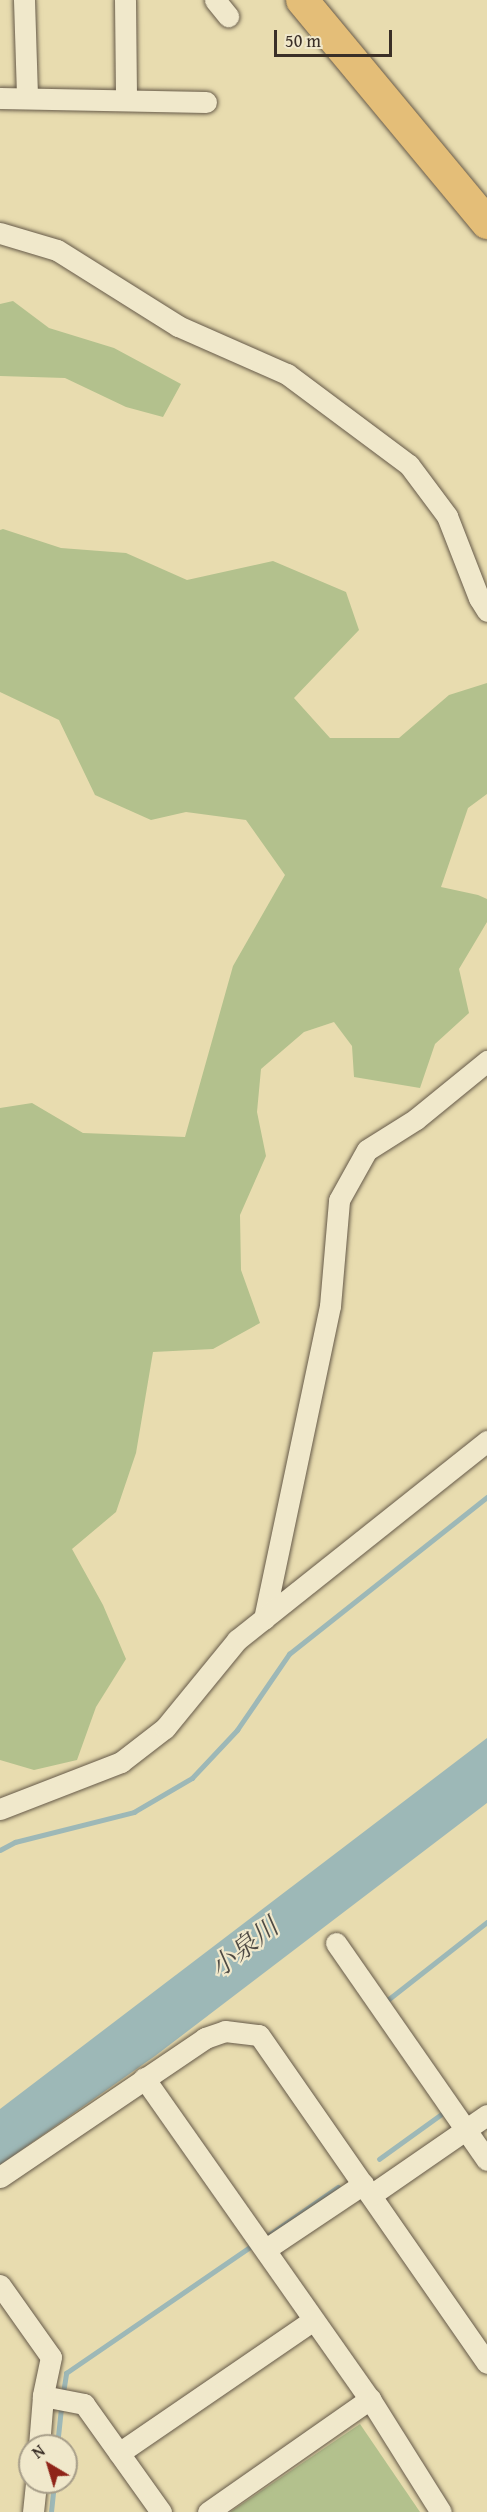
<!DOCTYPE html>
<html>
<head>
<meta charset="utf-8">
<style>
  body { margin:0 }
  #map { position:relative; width:487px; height:2512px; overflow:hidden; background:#e8dcaf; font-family:"Gentium Book Plus","Noto Serif JP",serif }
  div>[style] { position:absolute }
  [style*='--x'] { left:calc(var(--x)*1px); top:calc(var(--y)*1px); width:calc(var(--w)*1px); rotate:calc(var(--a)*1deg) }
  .green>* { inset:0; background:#b3c18d }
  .water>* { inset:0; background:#9db8b7 }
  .stream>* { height:4.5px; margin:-2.25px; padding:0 2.25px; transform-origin:2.25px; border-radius:2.25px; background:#9db8b7 }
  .roads { filter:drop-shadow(0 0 2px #665a49) drop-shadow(0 0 2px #665a49) }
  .minor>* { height:21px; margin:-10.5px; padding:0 10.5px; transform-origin:10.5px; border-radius:10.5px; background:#f0e8cb }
  .highway>* { height:32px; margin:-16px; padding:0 16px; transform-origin:16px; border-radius:16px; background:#e4be78 }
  span { translate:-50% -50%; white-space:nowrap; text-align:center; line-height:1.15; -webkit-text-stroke:4.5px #f0e8cb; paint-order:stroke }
  .water-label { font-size:26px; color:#4e4a44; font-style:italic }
  .north { position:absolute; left:18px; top:2434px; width:60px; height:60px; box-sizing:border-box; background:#f0e8cb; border:2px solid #a79e89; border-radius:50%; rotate:322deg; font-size:16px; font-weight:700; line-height:24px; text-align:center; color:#3a2f27 }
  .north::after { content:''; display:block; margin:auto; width:21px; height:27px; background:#8f2418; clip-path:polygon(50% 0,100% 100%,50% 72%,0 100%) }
  .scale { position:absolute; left:274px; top:30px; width:118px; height:27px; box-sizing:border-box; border:3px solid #3a2f27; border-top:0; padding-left:8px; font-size:18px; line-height:21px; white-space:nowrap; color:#3a2f27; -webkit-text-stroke:4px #f0e8cb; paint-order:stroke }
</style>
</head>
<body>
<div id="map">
  <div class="green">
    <div style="clip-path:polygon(13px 301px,49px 328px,114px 348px,181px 384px,163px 417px,126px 407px,65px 378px,0 376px,0 304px)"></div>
    <div style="clip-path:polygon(3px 529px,61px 548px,126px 553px,187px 580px,273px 561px,346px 592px,359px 630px,294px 698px,330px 738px,399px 738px,449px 695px,487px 683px,487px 794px,468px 808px,441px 887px,478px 895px,487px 899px,487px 922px,459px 969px,469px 1013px,435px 1044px,420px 1088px,354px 1077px,352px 1046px,334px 1022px,304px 1032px,261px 1069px,257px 1112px,266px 1156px,240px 1215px,241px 1270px,260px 1323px,213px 1349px,153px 1352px,136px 1453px,116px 1512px,72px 1549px,103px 1605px,126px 1659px,96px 1707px,77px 1760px,34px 1770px,0 1760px,0 1108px,32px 1103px,83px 1133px,185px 1137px,233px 966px,285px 875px,246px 820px,186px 812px,151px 820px,95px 795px,59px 720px,0 692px,0 530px)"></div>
    <div style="clip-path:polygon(360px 2424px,420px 2512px,230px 2512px)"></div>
  </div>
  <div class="water">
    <div style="clip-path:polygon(487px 1738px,487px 1803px,155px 2056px,0 2165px,0 2109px)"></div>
  </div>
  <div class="stream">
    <div style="--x:0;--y:1850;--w:17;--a:-28"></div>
    <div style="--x:15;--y:1842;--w:123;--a:-14.1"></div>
    <div style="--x:134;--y:1812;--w:67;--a:-30.4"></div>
    <div style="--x:192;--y:1778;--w:66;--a:-46.8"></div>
    <div style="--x:237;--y:1730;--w:92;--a:-55.6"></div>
    <div style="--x:289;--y:1654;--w:253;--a:-38.4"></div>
    <div style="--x:385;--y:2002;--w:130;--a:-38.1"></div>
    <div style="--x:379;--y:2159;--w:79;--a:-35.7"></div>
    <div style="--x:263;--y:2239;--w:91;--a:-34.7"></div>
    <div style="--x:63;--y:2393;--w:20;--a:-81"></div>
    <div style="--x:66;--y:2373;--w:227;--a:-34.4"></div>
    <div style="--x:57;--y:2446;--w:39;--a:-84"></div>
    <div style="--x:51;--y:2512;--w:30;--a:-84"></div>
  </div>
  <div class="roads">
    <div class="minor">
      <div style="--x:24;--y:0;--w:98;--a:88.2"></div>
      <div style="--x:125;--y:0;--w:100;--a:89.4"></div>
      <div style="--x:215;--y:0;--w:21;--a:51"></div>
      <div style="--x:0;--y:98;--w:206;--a:1.1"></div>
      <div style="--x:0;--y:233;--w:59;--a:16.6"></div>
      <div style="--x:57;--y:250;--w:143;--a:32.1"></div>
      <div style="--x:178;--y:326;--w:119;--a:23.8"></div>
      <div style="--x:287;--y:374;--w:152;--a:36.7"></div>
      <div style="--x:409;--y:465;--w:64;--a:53.3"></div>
      <div style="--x:447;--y:516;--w:88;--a:68.7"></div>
      <div style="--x:479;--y:598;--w:15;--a:58"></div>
      <div style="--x:264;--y:1619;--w:320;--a:-78.1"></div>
      <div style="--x:330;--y:1306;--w:106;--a:-85.1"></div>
      <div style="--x:339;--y:1200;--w:57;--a:-60.8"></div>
      <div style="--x:367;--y:1150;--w:58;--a:-32.3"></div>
      <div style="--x:416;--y:1119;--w:92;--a:-39.2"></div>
      <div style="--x:0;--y:1809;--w:130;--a:-21.2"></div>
      <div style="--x:121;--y:1762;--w:56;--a:-37.7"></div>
      <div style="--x:165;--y:1728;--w:114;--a:-50.7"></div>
      <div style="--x:237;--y:1640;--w:320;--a:-38.5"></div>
      <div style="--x:336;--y:1943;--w:264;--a:55.2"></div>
      <div style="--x:144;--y:2078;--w:393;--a:54.9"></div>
      <div style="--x:370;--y:2399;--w:133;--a:57.9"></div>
      <div style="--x:0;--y:2177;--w:248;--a:-34.1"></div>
      <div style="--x:205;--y:2038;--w:21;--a:-19"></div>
      <div style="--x:225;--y:2031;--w:34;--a:7"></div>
      <div style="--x:259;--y:2035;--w:399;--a:55.2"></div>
      <div style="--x:371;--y:2195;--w:141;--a:-34.6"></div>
      <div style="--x:266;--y:2249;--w:117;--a:-33.8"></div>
      <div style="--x:0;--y:2285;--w:88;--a:54.7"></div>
      <div style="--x:51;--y:2357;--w:40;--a:102"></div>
      <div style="--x:43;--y:2396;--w:50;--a:94.6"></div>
      <div style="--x:43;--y:2396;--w:42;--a:11"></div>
      <div style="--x:84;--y:2404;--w:133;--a:54.5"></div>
      <div style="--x:119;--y:2453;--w:235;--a:-34.4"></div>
      <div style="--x:33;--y:2512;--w:30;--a:-84"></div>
      <div style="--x:208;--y:2512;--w:198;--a:-34.9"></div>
    </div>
    <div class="highway">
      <div style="--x:302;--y:0;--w:290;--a:50.3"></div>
    </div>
  </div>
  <div class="water-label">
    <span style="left:244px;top:1947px;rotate:-38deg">小泉川</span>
  </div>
  <div class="north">N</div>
  <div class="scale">50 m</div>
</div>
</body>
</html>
